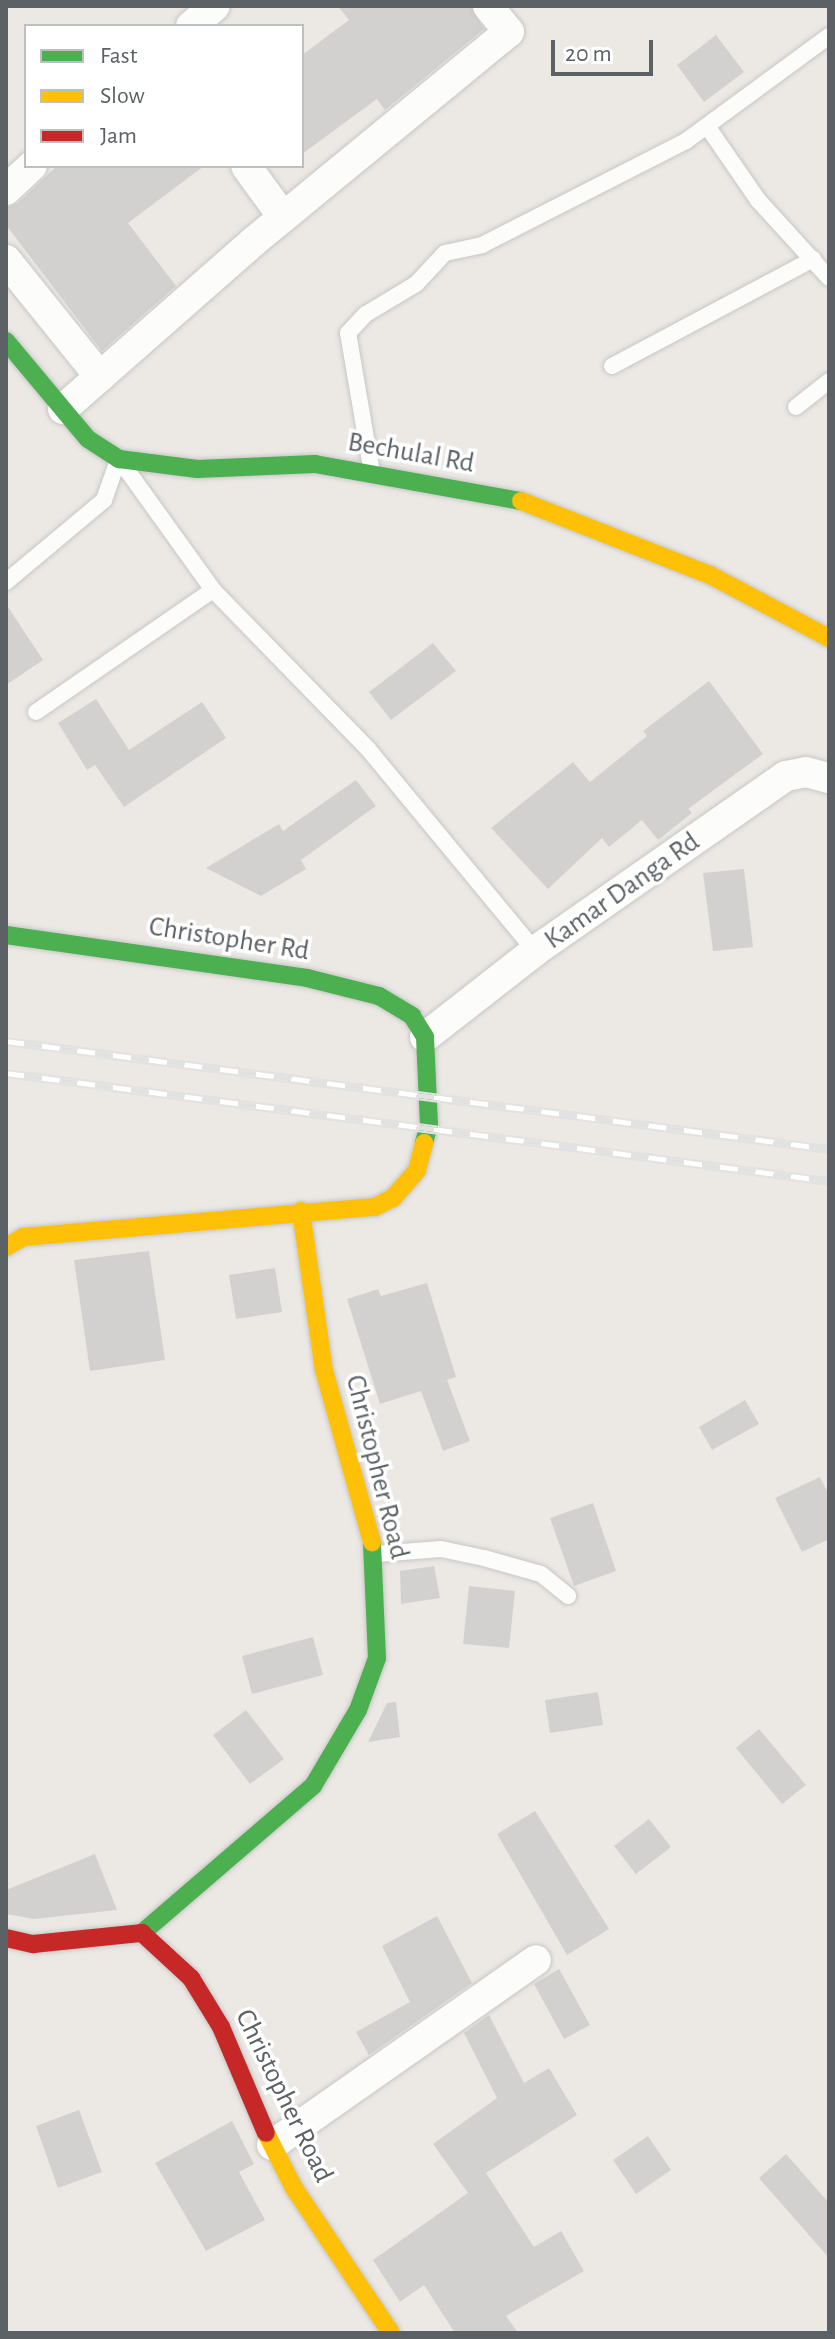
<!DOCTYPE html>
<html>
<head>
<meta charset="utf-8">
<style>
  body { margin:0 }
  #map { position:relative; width:835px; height:2339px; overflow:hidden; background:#ece9e5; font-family:"Alegreya Sans",sans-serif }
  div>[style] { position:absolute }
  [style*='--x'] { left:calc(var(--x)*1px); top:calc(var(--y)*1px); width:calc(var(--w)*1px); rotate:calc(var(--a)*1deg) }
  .building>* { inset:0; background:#d3d1cf }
  .roads { filter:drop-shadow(0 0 2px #c7c7c6) drop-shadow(0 0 2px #c7c7c6) }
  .lane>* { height:16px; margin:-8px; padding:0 8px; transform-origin:8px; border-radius:8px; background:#fcfcfb }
  .street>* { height:30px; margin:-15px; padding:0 15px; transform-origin:15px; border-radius:15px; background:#fcfcfb }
  .fast>* { height:18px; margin:-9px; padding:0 9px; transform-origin:9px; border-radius:9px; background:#4caf50 }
  .slow>* { height:18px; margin:-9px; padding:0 9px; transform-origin:9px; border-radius:9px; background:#ffc107 }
  .jam>* { height:18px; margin:-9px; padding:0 9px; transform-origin:9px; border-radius:9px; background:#c62828 }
  .rail>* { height:9px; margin-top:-4.5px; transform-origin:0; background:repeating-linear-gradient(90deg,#fff 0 18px,#e2e2e2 0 36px); box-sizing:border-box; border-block:2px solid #e2e2e2 }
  span { translate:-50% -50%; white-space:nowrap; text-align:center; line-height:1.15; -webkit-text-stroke:7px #fff; paint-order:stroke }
  .street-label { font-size:28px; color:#5b6165 }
  .frame { position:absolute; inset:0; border:8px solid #5b6165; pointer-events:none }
  .legend { position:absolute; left:24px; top:24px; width:280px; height:144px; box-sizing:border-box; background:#fff; border:2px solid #bdc0c1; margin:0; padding:10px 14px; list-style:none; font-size:24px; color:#5b6165 }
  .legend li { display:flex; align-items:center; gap:16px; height:40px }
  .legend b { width:40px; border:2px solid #bdc0c1 }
  .scale { position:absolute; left:551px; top:40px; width:102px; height:36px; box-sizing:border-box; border:4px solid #5b6165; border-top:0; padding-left:10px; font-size:24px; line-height:28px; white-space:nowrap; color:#5b6165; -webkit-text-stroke:6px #fff; paint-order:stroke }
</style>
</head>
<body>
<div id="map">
  <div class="building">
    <div style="clip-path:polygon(338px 6px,470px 6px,484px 29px,385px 110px,377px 99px,302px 154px,302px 55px,349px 20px)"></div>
    <div style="clip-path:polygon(716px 35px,744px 72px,704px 102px,677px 65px)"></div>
    <div style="clip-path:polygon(57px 166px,204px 166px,128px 223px,176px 286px,102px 351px,6px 225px,6px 208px,18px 203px)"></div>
    <div style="clip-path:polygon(6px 604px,43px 660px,6px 685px)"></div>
    <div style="clip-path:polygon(433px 643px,456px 671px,391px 720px,369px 692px)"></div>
    <div style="clip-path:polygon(709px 681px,763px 754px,688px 809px,692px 813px,658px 840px,642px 820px,609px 847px,602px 838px,548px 889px,491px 828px,573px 762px,590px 782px,647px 736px,643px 731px)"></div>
    <div style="clip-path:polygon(96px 699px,129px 750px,202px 702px,226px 738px,124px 807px,95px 765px,87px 770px,58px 723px)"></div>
    <div style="clip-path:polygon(356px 780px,376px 806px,301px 860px,306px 869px,261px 896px,206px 868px,279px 824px,283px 831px)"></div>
    <div style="clip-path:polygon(744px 869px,753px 947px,713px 951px,703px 873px)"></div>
    <div style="clip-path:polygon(149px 1251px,165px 1360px,90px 1371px,74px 1260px)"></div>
    <div style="clip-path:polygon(275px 1268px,282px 1312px,236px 1319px,229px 1275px)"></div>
    <div style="clip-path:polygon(427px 1283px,456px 1377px,447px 1380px,470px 1441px,443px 1451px,421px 1391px,380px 1404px,347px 1299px,378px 1289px,381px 1296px)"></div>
    <div style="clip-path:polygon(745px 1400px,759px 1424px,712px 1450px,699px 1427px)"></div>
    <div style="clip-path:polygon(820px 1477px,829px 1495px,829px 1539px,802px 1552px,775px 1498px)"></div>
    <div style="clip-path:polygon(593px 1503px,616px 1571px,574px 1586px,550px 1518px)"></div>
    <div style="clip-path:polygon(434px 1566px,440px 1598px,401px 1604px,400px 1571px)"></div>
    <div style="clip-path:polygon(469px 1586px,515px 1591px,509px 1648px,463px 1644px)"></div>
    <div style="clip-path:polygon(313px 1637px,323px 1675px,252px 1694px,242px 1656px)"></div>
    <div style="clip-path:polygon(598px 1692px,603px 1725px,550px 1733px,545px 1700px)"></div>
    <div style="clip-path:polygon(396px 1702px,400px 1737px,368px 1742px,387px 1703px)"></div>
    <div style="clip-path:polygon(246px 1710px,284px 1759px,250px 1784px,213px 1735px)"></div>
    <div style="clip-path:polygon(759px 1729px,806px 1785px,782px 1804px,736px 1748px)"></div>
    <div style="clip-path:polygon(535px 1811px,609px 1929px,567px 1955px,497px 1834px)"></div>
    <div style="clip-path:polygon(649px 1819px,671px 1847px,636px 1874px,614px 1846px)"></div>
    <div style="clip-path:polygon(95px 1854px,117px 1910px,34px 1919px,6px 1914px,6px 1890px)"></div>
    <div style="clip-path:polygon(437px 1916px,472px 1983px,369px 2055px,356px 2032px,410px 2002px,382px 1946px)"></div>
    <div style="clip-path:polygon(559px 1969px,590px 2025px,564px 2039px,534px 1984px)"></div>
    <div style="clip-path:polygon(489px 2015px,524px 2083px,549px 2068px,577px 2115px,486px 2173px,534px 2247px,561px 2231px,584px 2271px,506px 2316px,518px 2333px,455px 2333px,424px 2285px,400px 2302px,373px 2260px,468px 2193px,433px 2144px,497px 2098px,464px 2033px)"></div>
    <div style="clip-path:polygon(79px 2110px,102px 2172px,58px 2188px,36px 2126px)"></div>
    <div style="clip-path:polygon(232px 2121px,254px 2164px,239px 2172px,265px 2220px,206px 2251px,155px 2163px)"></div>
    <div style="clip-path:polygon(648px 2136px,671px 2170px,636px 2194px,613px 2160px)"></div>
    <div style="clip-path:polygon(786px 2154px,829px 2203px,829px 2258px,759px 2178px)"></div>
  </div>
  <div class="roads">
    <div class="lane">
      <div style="--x:707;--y:126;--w:90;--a:55.4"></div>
      <div style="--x:758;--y:200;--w:105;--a:47.7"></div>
      <div style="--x:612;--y:366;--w:228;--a:-28"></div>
      <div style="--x:796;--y:407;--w:42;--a:-38.2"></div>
      <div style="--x:124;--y:466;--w:153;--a:54.3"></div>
      <div style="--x:372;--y:473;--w:142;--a:-99.7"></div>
      <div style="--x:348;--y:333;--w:26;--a:-47"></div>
      <div style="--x:366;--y:314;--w:58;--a:-31"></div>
      <div style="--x:416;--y:284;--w:42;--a:-46.9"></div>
      <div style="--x:445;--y:253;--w:38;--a:-12"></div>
      <div style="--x:482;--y:245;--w:229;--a:-27"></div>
      <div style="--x:686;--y:141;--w:177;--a:-36.3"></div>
      <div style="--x:6;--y:582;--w:128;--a:-39.9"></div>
      <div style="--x:104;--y:500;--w:42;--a:-70.7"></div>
      <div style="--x:36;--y:712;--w:215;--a:-34.6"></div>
      <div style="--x:213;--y:590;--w:222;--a:45.7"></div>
      <div style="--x:368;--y:749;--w:262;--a:50.4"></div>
      <div style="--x:377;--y:1554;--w:64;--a:-4.5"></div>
      <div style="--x:441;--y:1549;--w:44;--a:11.8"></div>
      <div style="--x:484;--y:1558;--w:59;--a:15.7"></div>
      <div style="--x:541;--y:1574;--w:35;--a:39"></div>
    </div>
    <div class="street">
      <div style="--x:191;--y:26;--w:31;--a:-40"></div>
      <div style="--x:246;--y:166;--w:63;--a:54"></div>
      <div style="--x:6;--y:190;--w:35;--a:-43"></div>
      <div style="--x:6;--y:260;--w:150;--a:51.2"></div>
      <div style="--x:63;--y:409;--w:253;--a:-41.3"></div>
      <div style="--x:253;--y:242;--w:331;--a:-39.4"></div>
      <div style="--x:509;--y:32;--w:33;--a:-129"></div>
      <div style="--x:425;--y:1037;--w:140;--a:-38"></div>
      <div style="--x:535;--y:951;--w:306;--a:-34.9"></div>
      <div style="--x:786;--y:776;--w:20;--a:-11"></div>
      <div style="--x:806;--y:772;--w:24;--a:15"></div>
      <div style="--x:272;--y:2145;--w:322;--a:-35"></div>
    </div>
    <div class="fast">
      <div style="--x:6;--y:341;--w:128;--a:50.1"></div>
      <div style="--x:88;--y:439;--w:37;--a:33"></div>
      <div style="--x:119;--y:459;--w:79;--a:7.3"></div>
      <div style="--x:197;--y:469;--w:118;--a:-2.4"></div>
      <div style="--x:315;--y:464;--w:209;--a:10.2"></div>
      <div style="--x:6;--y:935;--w:304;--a:8.1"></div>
      <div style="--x:307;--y:978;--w:74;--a:14"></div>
      <div style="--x:379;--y:996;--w:39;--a:31"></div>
      <div style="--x:412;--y:1016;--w:25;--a:58"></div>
      <div style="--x:425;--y:1037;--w:88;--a:87.4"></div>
      <div style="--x:429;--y:1125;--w:19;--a:106"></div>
      <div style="--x:142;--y:1933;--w:225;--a:-40.7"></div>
      <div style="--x:313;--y:1786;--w:88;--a:-59.4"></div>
      <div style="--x:358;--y:1710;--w:55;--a:-69.9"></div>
      <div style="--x:377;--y:1658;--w:116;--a:-92.5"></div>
    </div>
    <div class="slow">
      <div style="--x:521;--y:501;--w:203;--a:21.4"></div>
      <div style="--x:710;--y:575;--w:135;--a:27.9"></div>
      <div style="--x:301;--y:1211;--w:161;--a:81.8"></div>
      <div style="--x:324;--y:1370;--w:179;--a:74.4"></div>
      <div style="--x:6;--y:1247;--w:20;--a:-30"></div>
      <div style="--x:23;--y:1237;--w:353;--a:-4.9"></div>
      <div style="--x:375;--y:1207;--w:20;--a:-27"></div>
      <div style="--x:393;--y:1198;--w:37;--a:-49"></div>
      <div style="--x:417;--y:1170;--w:28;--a:-75"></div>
      <div style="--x:266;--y:2133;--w:62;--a:63"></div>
      <div style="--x:294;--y:2188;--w:174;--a:56.2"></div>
    </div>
    <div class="jam">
      <div style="--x:6;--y:1938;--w:28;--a:13"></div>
      <div style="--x:33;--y:1944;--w:110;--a:-5.8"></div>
      <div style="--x:142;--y:1933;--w:67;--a:42.6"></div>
      <div style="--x:191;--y:1978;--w:57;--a:58.5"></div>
      <div style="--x:221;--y:2027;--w:115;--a:67"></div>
    </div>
  </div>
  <div class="rail">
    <div style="--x:6;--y:1041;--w:830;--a:7.48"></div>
    <div style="--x:6;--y:1073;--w:830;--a:7.48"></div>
  </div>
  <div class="street-label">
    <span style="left:411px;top:453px;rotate:10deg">Bechulal Rd</span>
    <span style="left:622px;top:891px;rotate:-35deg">Kamar Danga Rd</span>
    <span style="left:229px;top:939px;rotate:9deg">Christopher Rd</span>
    <span style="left:377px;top:1467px;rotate:76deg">Christopher Road</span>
    <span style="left:284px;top:2096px;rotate:64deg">Christopher Road</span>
  </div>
  <div class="frame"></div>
  <ul class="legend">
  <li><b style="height:10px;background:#4caf50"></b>Fast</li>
  <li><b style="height:10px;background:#ffc107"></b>Slow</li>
  <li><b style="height:10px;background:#c62828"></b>Jam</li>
  </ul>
  <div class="scale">20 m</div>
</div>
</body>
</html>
